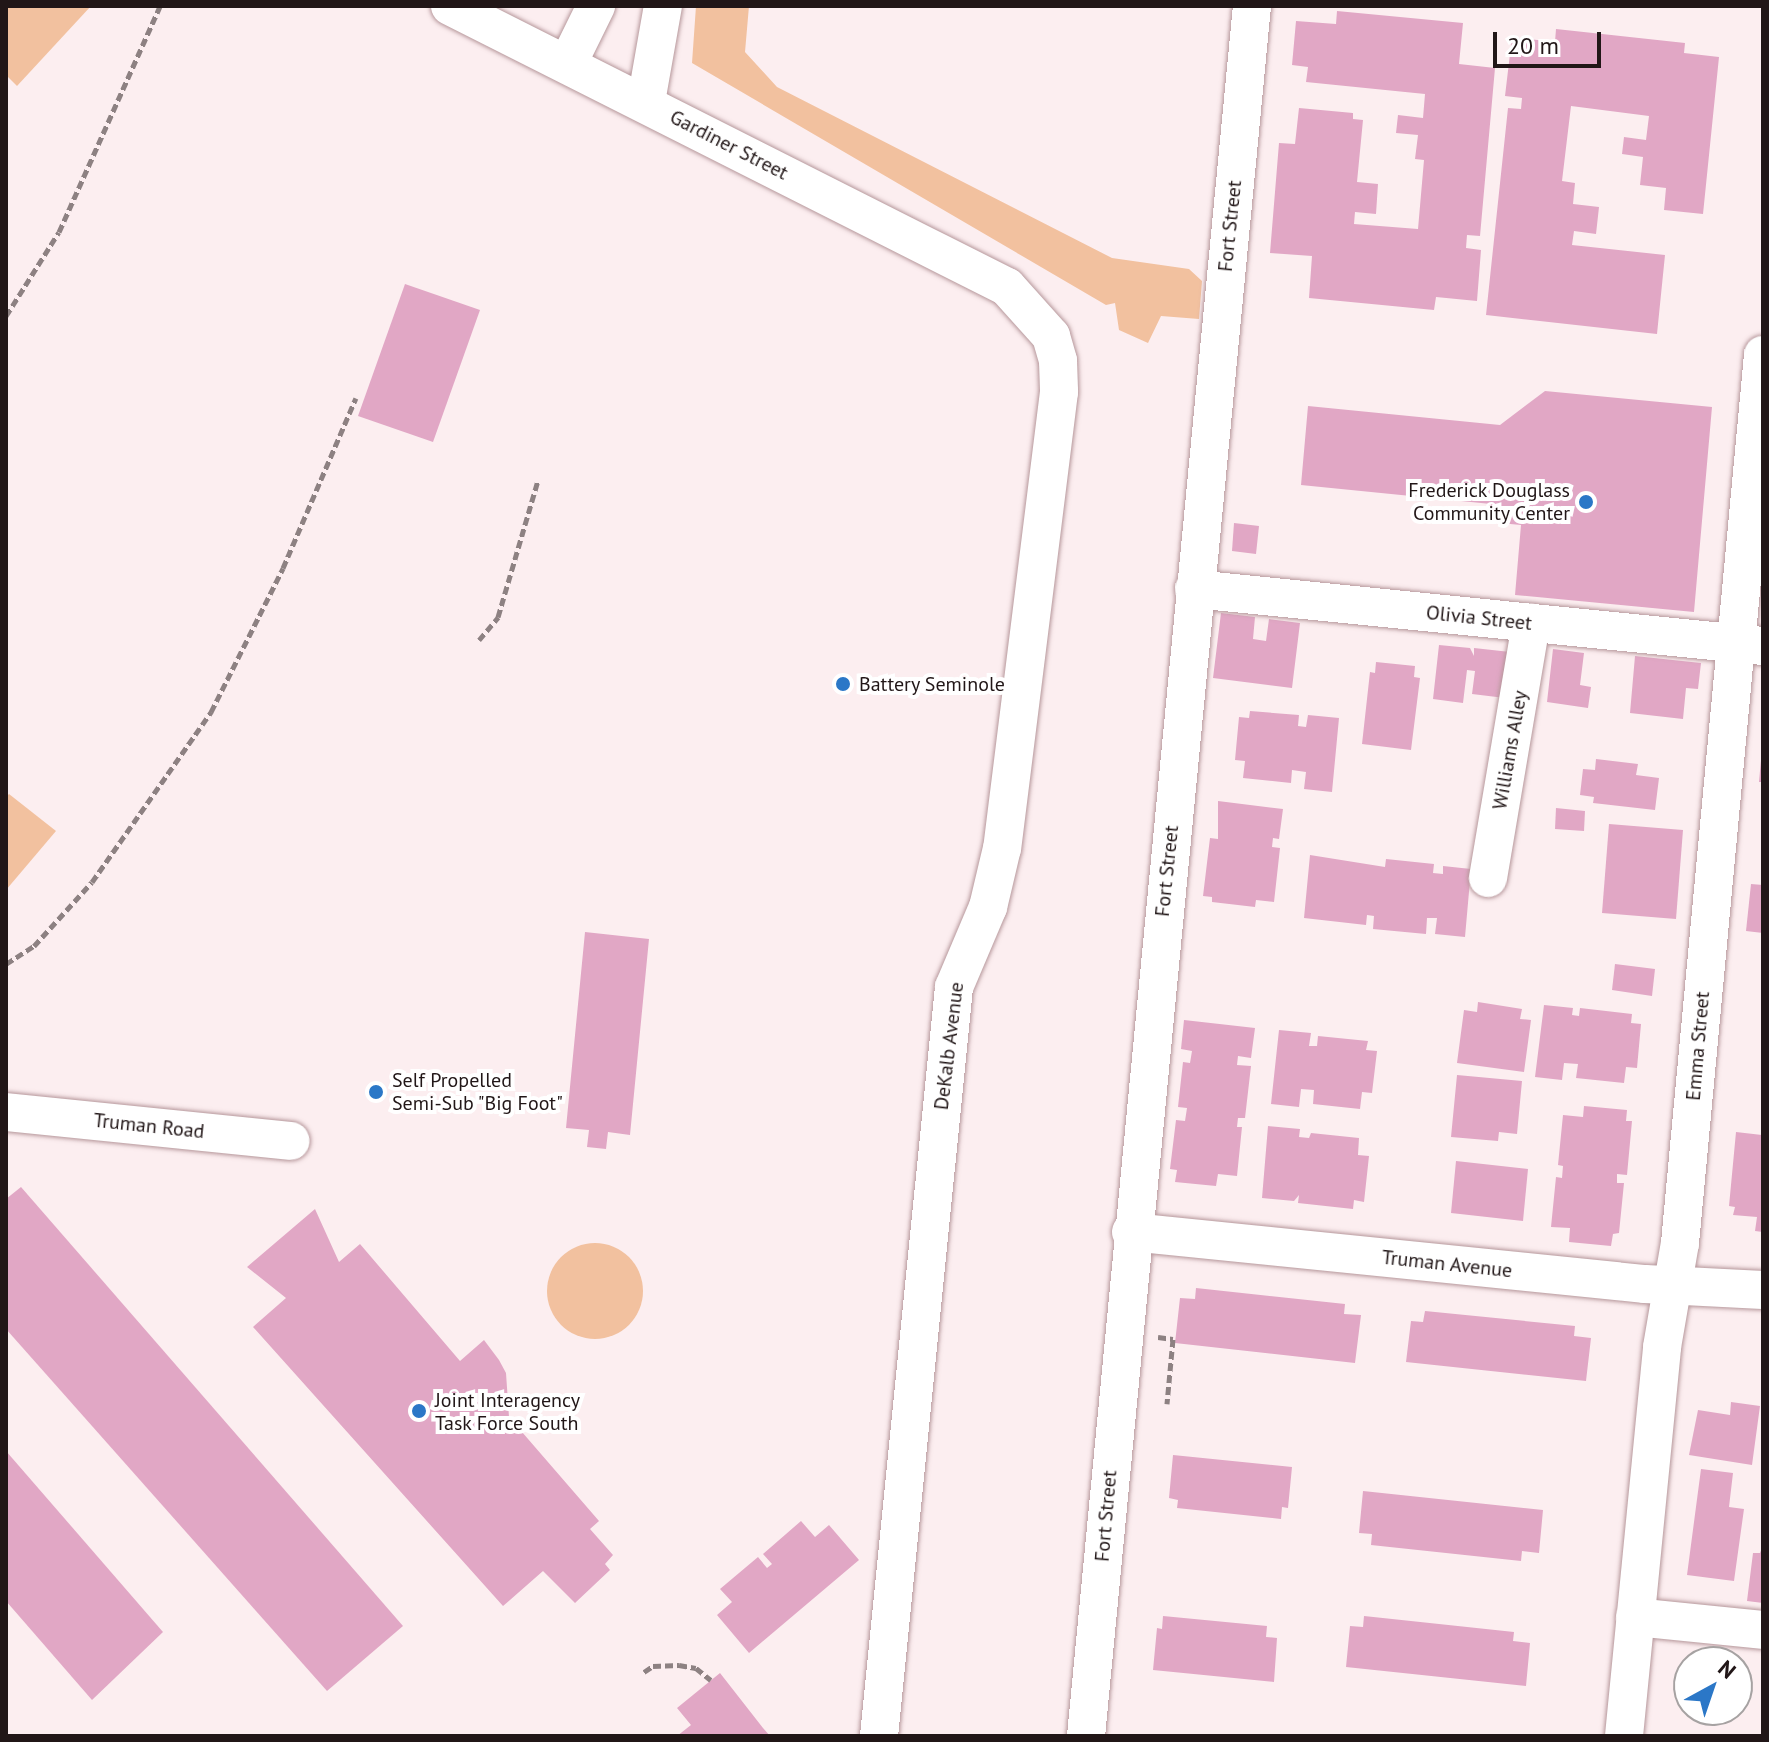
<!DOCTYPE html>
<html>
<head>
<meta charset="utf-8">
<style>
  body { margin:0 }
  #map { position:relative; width:1769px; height:1742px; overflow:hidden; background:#fceef0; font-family:"PT Sans",sans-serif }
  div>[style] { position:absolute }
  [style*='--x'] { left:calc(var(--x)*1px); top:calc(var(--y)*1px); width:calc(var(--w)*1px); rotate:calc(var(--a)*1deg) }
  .green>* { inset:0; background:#f2c19f }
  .round { border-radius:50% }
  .building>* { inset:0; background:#e1a7c5 }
  .path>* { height:5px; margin-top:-2.5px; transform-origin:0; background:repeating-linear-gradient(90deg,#8d8182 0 8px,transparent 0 12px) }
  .roads { filter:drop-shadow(0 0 2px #b6979b) drop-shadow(0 0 2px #b6979b) }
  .minor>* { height:38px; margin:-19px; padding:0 19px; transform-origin:19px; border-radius:19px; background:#fff }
  .dots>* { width:22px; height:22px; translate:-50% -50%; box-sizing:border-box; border:4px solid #fff; border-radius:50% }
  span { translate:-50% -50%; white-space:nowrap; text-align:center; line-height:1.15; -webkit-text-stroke:8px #fff; paint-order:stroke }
  .street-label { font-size:20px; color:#211617 }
  .poi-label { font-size:20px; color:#211617 }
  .right { translate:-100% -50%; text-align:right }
  .left { translate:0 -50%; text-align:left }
  .frame { position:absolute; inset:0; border:8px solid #211617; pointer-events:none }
  .north { position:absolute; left:1673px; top:1646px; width:80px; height:80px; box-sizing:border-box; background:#fff; border:2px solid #a6a2a2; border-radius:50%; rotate:40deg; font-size:22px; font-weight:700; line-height:32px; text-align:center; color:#211617 }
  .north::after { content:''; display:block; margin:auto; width:28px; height:36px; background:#2b77c7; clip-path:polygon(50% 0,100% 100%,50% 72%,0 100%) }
  .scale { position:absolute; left:1493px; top:32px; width:108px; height:36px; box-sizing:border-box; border:4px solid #211617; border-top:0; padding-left:10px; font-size:24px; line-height:28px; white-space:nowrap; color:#211617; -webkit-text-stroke:6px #fff; paint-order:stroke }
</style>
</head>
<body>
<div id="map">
  <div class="green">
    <div style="clip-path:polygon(6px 6px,91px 6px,17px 86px,6px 75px)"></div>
    <div style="clip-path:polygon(696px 6px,749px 6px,745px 52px,777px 87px,1112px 258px,1189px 269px,1202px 281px,1199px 319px,1161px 316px,1148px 343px,1119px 330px,1115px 303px,1106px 305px,692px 63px)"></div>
    <div style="clip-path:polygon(9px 794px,56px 831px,6px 890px,6px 797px)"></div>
    <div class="round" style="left:547px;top:1243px;width:96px;height:96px"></div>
  </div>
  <div class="building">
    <div style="clip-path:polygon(1337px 11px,1463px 23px,1459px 64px,1495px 68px,1480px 236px,1467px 235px,1466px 248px,1481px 250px,1477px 301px,1436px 297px,1434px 310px,1309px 298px,1312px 256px,1270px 253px,1279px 143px,1295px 144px,1299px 108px,1353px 113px,1353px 119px,1363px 120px,1357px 182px,1378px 184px,1376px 214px,1355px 212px,1354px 224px,1418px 229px,1424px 160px,1415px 159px,1418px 135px,1396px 133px,1398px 115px,1423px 118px,1425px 94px,1306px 82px,1308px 67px,1292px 65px,1296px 21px,1336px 24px)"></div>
    <div style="clip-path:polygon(1556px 29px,1685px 43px,1684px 53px,1719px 57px,1703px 214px,1664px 210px,1666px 188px,1640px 185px,1643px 157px,1622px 154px,1624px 137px,1646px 140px,1649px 116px,1571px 106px,1562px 181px,1575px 183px,1573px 204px,1599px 207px,1596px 234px,1574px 231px,1572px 245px,1665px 255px,1657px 334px,1486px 315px,1508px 108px,1521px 109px,1522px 98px,1505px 96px,1512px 37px,1555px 42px)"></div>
    <div style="clip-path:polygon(405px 284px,480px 310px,433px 442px,358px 416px)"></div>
    <div style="clip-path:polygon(1545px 391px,1712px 407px,1694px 612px,1515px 595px,1521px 525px,1489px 522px,1491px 504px,1301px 485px,1308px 406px,1500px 425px)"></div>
    <div style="clip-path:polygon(1234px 523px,1259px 526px,1256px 554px,1232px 551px)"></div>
    <div style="clip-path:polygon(1221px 613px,1255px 617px,1253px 639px,1266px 641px,1269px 619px,1300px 623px,1292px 688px,1213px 678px)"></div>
    <div style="clip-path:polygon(1439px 645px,1470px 648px,1474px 656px,1474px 648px,1510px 652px,1505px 698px,1472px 694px,1475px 671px,1467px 670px,1463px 703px,1433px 699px)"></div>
    <div style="clip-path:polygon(1553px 649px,1584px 653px,1580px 685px,1591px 687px,1588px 708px,1547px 702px)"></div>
    <div style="clip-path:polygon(1635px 656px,1701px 663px,1698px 689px,1686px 688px,1683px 719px,1630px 713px)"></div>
    <div style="clip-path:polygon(1376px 662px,1415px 666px,1414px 677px,1420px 678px,1411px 750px,1362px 744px,1370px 672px,1375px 673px)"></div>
    <div style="clip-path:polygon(1250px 711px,1299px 715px,1298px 726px,1306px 727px,1308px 715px,1339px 718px,1332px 792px,1304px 789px,1306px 772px,1292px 770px,1291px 783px,1243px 778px,1245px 761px,1235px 760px,1239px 717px,1249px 718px)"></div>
    <div style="clip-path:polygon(1596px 759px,1638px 764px,1636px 775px,1659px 778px,1655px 810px,1593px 803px,1594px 797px,1580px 795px,1583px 769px,1595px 770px)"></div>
    <div style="clip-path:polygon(1761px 760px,1763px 760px,1763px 782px,1759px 782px)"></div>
    <div style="clip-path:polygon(1218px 801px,1283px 809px,1279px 839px,1273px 838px,1272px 847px,1280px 848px,1274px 902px,1256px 900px,1255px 907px,1212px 902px,1212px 897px,1203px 896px,1210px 838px,1218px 839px)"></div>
    <div style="clip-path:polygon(1556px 808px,1585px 811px,1584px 831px,1555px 829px)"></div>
    <div style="clip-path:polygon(1609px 824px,1683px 830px,1676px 919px,1602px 913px)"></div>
    <div style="clip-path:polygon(1310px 855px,1385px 867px,1386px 859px,1434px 864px,1433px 873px,1443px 874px,1443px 866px,1471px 869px,1465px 937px,1435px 934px,1437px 918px,1427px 918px,1426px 934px,1373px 929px,1374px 916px,1367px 915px,1366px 925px,1304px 918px)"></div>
    <div style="clip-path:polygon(1751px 884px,1763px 885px,1763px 933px,1746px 931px)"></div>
    <div style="clip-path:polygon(585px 932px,649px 939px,630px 1135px,608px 1132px,606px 1149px,587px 1147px,589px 1130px,566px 1128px)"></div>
    <div style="clip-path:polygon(1615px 964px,1655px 969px,1652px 996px,1612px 990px)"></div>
    <div style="clip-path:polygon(1478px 1002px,1522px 1009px,1520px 1019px,1531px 1020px,1524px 1072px,1457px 1063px,1464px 1010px,1477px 1012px)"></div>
    <div style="clip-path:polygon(1544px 1005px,1573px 1008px,1572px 1015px,1579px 1016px,1580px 1008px,1632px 1014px,1631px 1023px,1641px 1024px,1637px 1068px,1626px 1067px,1624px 1083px,1576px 1078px,1578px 1064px,1564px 1063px,1562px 1080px,1535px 1077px)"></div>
    <div style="clip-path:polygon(1184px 1020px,1255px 1028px,1251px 1058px,1238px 1056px,1237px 1065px,1251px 1066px,1245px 1118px,1238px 1118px,1237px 1127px,1242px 1127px,1237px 1176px,1218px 1174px,1216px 1186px,1175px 1182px,1177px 1170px,1170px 1169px,1176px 1120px,1185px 1121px,1187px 1108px,1178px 1107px,1183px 1062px,1190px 1063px,1192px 1051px,1181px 1049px)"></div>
    <div style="clip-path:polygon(1279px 1030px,1311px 1033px,1309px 1046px,1317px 1046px,1318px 1036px,1368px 1041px,1366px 1050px,1377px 1051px,1372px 1093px,1362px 1092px,1360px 1109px,1313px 1104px,1314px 1090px,1301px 1089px,1299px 1107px,1271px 1104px)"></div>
    <div style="clip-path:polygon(1457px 1075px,1522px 1081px,1517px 1134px,1499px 1132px,1498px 1141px,1451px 1137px)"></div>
    <div style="clip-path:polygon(1584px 1106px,1627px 1110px,1626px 1121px,1632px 1121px,1627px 1175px,1617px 1174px,1617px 1183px,1624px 1183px,1619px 1233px,1613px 1234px,1611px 1246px,1569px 1242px,1570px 1228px,1551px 1227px,1556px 1177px,1562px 1178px,1563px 1166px,1558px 1165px,1563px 1115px,1583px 1117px)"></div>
    <div style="clip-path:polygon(1268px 1126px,1300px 1129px,1299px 1137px,1309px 1138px,1311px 1133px,1359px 1138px,1358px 1155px,1369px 1156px,1364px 1202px,1354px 1200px,1353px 1209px,1298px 1203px,1299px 1195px,1294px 1201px,1262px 1198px)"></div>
    <div style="clip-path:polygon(1736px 1132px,1762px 1135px,1763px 1232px,1755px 1231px,1757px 1217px,1733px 1215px,1735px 1207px,1729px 1206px)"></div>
    <div style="clip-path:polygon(1456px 1161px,1528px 1169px,1523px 1221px,1451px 1213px)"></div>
    <div style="clip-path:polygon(21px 1187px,403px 1626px,327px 1691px,6px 1329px,6px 1199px)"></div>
    <div style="clip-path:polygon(315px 1209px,339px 1262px,360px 1244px,460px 1361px,484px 1340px,499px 1360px,506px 1373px,509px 1417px,599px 1521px,590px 1529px,613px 1555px,605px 1564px,610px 1570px,575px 1603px,543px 1571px,503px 1606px,253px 1327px,286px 1298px,247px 1267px)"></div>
    <div style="clip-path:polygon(1196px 1288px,1345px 1304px,1344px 1314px,1361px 1315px,1355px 1363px,1175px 1343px,1180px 1298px,1195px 1299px)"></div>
    <div style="clip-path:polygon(1425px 1311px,1575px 1326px,1574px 1336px,1591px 1338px,1586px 1381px,1406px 1362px,1411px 1321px,1423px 1322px)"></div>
    <div style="clip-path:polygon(1731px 1402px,1760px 1406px,1752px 1465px,1689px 1455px,1698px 1410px,1730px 1415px)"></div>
    <div style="clip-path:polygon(6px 1451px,163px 1632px,92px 1700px,6px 1601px)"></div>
    <div style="clip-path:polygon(1173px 1455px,1292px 1467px,1288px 1508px,1282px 1507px,1281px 1519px,1177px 1508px,1178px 1500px,1169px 1498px)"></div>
    <div style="clip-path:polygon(1701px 1469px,1733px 1473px,1729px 1507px,1744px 1509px,1734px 1581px,1687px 1575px)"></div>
    <div style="clip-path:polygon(1363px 1491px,1543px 1510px,1539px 1553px,1522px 1551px,1521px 1561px,1371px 1545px,1372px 1534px,1359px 1533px)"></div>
    <div style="clip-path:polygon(801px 1521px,815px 1537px,829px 1525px,859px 1560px,749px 1653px,717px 1615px,732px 1602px,720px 1589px,758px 1557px,767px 1568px,772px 1564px,763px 1554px)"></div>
    <div style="clip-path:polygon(1763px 1545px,1763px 1603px,1747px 1601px,1753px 1553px,1760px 1553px)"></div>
    <div style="clip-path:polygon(1163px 1616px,1267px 1626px,1266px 1637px,1277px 1638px,1274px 1682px,1153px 1670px,1157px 1628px,1162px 1629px)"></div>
    <div style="clip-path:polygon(1364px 1616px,1514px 1632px,1513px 1641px,1530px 1643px,1526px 1686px,1346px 1667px,1350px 1626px,1363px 1627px)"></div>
    <div style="clip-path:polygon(720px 1673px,763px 1728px,770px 1736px,677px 1736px,691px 1725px,677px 1708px)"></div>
  </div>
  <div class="path">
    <div style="--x:6;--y:316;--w:99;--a:-57.8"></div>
    <div style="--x:59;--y:232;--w:248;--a:-65.9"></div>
    <div style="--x:479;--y:640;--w:30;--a:-50"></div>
    <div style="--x:498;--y:617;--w:143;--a:-73.7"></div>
    <div style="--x:6;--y:964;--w:33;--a:-33"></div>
    <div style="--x:34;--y:946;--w:86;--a:-47.8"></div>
    <div style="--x:92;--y:882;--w:208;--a:-55"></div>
    <div style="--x:211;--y:712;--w:161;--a:-63.4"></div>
    <div style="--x:283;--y:568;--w:185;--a:-66.8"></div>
    <div style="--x:1158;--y:1337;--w:15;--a:8"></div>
    <div style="--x:1173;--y:1339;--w:65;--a:95.3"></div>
    <div style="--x:644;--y:1672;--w:11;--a:-34"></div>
    <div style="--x:653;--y:1666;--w:26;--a:-2"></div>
    <div style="--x:679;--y:1665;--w:17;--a:10"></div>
    <div style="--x:696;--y:1668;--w:19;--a:39"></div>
  </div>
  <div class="roads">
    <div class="minor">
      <div style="--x:450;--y:6;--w:624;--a:26.77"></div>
      <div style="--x:1007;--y:287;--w:66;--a:48.1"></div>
      <div style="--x:1051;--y:336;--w:26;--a:74"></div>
      <div style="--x:1058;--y:361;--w:31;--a:88"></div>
      <div style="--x:1059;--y:392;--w:460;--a:97.1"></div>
      <div style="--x:1002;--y:848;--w:61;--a:103.3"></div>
      <div style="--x:988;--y:907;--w:87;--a:113"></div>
      <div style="--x:954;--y:987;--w:753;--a:95.72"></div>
      <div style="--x:568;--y:63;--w:64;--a:-63.8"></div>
      <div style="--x:646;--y:102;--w:97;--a:-80"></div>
      <div style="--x:1194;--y:589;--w:572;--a:5.72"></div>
      <div style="--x:1488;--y:878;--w:259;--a:-80.4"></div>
      <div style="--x:6;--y:1112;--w:286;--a:5.8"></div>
      <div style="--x:1131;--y:1232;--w:517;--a:5.78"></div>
      <div style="--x:1645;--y:1284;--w:118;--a:2.9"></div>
      <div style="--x:1635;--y:1617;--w:129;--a:5.8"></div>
      <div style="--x:1086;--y:1736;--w:1738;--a:-84.52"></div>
      <div style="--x:1624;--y:1736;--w:391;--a:-84.4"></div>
      <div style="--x:1662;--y:1347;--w:106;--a:-80.2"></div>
      <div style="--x:1680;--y:1243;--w:892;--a:-84.66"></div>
    </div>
  </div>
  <div class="dots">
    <div style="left:1586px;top:502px;background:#2b77c7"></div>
    <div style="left:843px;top:684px;background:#2b77c7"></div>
    <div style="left:376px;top:1092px;background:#2b77c7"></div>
    <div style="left:419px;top:1411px;background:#2b77c7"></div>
  </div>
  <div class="street-label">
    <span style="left:729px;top:145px;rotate:27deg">Gardiner Street</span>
    <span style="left:1230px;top:226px;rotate:-84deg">Fort Street</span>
    <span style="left:1479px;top:618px;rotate:6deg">Olivia Street</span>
    <span style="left:1510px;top:750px;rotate:-80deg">Williams Alley</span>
    <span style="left:1167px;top:871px;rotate:-84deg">Fort Street</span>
    <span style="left:949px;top:1046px;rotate:-83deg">DeKalb Avenue</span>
    <span style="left:1698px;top:1046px;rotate:-85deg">Emma Street</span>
    <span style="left:149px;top:1126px;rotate:6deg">Truman Road</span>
    <span style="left:1447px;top:1264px;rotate:6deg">Truman Avenue</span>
    <span style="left:1106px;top:1516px;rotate:-85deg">Fort Street</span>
  </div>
  <div class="poi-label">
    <span class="right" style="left:1570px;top:502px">Frederick Douglass<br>Community Center</span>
    <span class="left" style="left:859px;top:684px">Battery Seminole</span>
    <span class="left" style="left:392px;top:1092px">Self Propelled<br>Semi-Sub "Big Foot"</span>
    <span class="left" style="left:435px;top:1412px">Joint Interagency<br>Task Force South</span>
  </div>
  <div class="frame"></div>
  <div class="north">N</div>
  <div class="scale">20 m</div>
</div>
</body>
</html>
